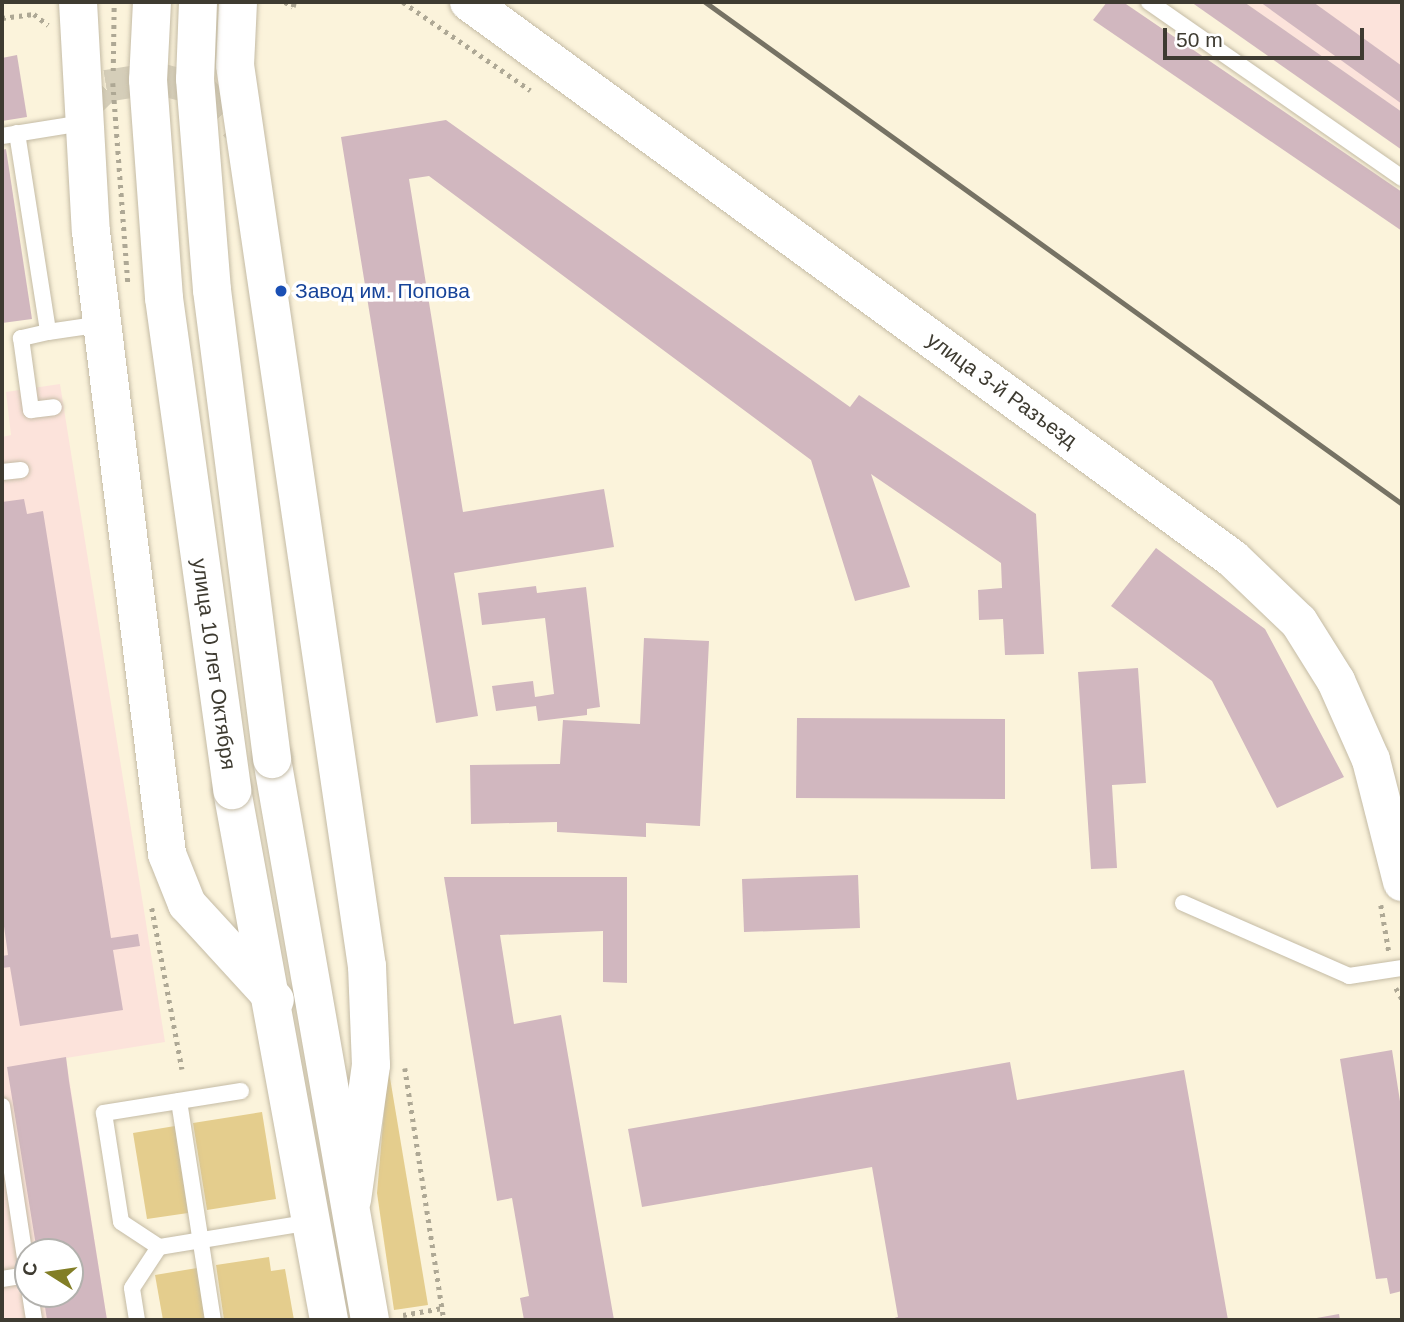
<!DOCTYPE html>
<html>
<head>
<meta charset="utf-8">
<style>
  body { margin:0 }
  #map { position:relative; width:1404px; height:1322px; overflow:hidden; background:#fbf3db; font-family:Helvetica,sans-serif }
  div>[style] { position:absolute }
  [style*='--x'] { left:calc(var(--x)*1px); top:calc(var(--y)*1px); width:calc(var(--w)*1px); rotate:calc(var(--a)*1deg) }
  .industrial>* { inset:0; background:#fce3db }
  .green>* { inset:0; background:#e4cd8d }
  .building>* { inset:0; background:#d1b7bf }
  .minor-tunnel>* { height:32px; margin-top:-16px; transform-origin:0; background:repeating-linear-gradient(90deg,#d5ceb9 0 32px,transparent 0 48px) }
  .path>* { height:4.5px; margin-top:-2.25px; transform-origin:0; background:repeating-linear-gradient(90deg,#aea895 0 3.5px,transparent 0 8.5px) }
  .roads { filter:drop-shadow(0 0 2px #c4bba5) drop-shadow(0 0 2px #c4bba5) }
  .service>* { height:16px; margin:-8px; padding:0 8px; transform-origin:8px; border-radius:8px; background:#fff }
  .secondary>* { height:38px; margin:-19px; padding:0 19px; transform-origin:19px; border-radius:19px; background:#fff }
  .primary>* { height:38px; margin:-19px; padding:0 19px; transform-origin:19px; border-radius:19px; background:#fff }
  .rail>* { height:5px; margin:-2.5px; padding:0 2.5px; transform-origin:2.5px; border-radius:2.5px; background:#767264 }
  .path-bridge>* { height:4.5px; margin-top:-2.25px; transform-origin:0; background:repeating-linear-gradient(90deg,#aea895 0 3.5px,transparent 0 8.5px) }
  .bridges { filter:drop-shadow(0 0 2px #c4bba5) drop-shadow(0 0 2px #c4bba5) }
  .primary-bridge>* { height:38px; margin:-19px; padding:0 19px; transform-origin:19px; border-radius:19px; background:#fff }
  .dots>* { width:19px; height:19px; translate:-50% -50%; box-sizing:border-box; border:4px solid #fff; border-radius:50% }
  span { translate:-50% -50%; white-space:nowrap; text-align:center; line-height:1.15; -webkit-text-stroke:7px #fff; paint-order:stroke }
  .transit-label { font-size:21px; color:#164399 }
  .left { translate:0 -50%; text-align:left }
  .street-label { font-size:21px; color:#3e3b31 }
  .frame { position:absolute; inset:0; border:4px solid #3e3b31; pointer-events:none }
  .north { position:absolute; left:14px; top:1238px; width:70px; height:70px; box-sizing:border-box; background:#fff; border:2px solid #b2b1ad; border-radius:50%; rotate:282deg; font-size:19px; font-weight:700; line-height:28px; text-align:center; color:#3e3b31 }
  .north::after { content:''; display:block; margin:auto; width:24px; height:32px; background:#827e26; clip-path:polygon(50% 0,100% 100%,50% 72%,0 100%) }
  .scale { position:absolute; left:1163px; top:28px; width:201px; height:32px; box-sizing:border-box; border:4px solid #3e3b31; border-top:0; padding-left:9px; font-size:21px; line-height:24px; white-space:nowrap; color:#3e3b31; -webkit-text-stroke:5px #fff; paint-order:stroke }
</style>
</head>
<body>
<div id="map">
  <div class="industrial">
    <div style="clip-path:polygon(1244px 2px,1402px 2px,1402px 112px)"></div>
    <div style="clip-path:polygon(evenodd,60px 384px,165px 1042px,66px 1058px,107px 1320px,2px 1320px,2px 437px,11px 435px,6px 392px,60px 384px,28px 1252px,70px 1252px,70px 1294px,28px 1294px,28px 1252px)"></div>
  </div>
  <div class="green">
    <div style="clip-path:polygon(388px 1066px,428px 1305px,394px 1310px,377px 1193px)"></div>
    <div style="clip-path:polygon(262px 1112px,276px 1199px,207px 1210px,193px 1123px)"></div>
    <div style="clip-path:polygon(175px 1126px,188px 1213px,147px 1219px,133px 1133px)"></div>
    <div style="clip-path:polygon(269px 1257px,271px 1271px,285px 1269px,294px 1320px,224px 1320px,216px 1265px)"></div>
    <div style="clip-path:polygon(197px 1268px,206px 1320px,163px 1320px,155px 1275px)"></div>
  </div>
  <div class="building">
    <div style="clip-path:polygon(1107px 2px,1123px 2px,1402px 192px,1402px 231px,1093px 20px)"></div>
    <div style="clip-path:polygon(1191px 2px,1244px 2px,1402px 112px,1402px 150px)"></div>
    <div style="clip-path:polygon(1260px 2px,1313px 2px,1402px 66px,1402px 104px)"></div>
    <div style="clip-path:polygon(17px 55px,27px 117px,2px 121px,2px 58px)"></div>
    <div style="clip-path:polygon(446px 120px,850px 407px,859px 395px,1036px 514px,1044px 654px,1005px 655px,1003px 619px,979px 620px,978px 590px,1002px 588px,1001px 563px,871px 474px,910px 587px,855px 601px,811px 460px,429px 176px,409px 179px,463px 512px,604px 489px,614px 547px,454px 573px,478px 716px,436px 723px,341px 137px)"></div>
    <div style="clip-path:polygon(6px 149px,32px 319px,2px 323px,2px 150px)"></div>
    <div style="clip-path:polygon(24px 499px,27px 514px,43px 511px,111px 938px,138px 934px,140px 946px,113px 950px,123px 1010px,20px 1026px,10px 967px,2px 968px,2px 956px,8px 955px,2px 912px,2px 502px)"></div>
    <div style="clip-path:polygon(1156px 548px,1265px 629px,1344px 777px,1277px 808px,1212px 681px,1111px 606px)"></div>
    <div style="clip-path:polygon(536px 586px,537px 593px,586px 587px,600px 707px,587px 709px,587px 715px,538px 721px,536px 706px,496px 711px,492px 686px,533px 681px,535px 697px,554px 694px,545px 618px,482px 625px,478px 593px)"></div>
    <div style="clip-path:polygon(644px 638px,709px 641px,700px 826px,646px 823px,646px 837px,557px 832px,557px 822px,471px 824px,470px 765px,560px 764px,563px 720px,640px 724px)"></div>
    <div style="clip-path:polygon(1138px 668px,1146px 783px,1112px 785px,1117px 868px,1091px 869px,1078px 672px)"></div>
    <div style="clip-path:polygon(797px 718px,1005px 719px,1005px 799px,796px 798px)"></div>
    <div style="clip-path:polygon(858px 875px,860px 928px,744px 932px,742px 879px)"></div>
    <div style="clip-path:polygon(444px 877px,627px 877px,627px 983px,603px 982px,603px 931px,500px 935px,514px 1024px,561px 1015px,614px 1320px,524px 1320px,520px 1298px,529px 1296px,512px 1198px,497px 1201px)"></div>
    <div style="clip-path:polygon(1392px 1050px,1402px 1114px,1402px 1291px,1390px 1294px,1387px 1278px,1376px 1279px,1340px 1059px)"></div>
    <div style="clip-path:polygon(66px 1057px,69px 1081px,107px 1320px,47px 1320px,43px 1294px,70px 1294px,70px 1252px,37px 1252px,7px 1067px)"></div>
    <div style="clip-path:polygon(1010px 1062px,1017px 1100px,1184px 1070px,1228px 1320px,887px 1320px,898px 1317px,872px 1167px,642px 1207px,628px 1129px)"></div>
    <div style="clip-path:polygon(1339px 1314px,1340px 1320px,1311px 1320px,1311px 1319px)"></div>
  </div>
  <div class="minor-tunnel">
    <div style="--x:81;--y:110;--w:35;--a:-44"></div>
    <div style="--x:106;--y:86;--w:50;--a:-9.3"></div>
    <div style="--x:155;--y:78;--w:48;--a:14.6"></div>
    <div style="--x:201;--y:90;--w:62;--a:45.7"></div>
  </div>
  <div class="path">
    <div style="--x:285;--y:2;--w:9;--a:32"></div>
    <div style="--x:293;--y:7;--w:5;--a:-79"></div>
    <div style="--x:403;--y:2;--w:155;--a:34.7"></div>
    <div style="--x:2;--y:18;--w:32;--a:-7"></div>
    <div style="--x:34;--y:14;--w:18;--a:38"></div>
    <div style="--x:1381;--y:905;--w:48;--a:80.3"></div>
    <div style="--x:152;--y:908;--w:164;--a:79.4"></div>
    <div style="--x:1396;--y:988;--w:13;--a:61"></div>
    <div style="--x:405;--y:1068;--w:255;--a:81.2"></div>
    <div style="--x:403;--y:1315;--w:40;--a:-10"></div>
  </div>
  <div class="roads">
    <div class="service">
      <div style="--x:1149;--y:2;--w:308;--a:34.8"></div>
      <div style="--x:17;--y:133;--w:201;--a:81.1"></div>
      <div style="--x:48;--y:332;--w:55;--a:-8.4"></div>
      <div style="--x:2;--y:136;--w:81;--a:-9.2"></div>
      <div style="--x:48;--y:332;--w:28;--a:167"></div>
      <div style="--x:21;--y:338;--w:73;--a:82.1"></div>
      <div style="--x:31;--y:410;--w:23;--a:-7"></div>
      <div style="--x:2;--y:472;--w:19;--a:-6"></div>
      <div style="--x:1183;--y:903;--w:181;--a:23.7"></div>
      <div style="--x:1349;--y:976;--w:54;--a:-8.6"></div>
      <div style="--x:241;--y:1091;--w:139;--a:170.9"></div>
      <div style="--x:104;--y:1113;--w:110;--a:81.1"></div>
      <div style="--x:121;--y:1222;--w:45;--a:33.3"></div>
      <div style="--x:159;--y:1247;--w:155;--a:-9.3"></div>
      <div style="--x:179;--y:1101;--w:222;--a:81.2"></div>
      <div style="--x:2;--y:1106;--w:174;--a:81.4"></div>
      <div style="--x:2;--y:1279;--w:26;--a:-9"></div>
      <div style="--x:30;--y:1294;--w:26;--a:81"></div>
      <div style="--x:137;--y:1320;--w:32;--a:-99"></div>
      <div style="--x:132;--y:1288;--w:49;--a:-56.6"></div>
    </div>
    <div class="secondary">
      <div style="--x:78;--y:2;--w:230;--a:86.8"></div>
      <div style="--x:91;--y:232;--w:627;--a:83.03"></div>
      <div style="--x:167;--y:854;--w:54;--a:68.2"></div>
      <div style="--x:187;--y:904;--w:130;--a:47.5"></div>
      <div style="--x:238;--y:2;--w:63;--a:92.7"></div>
      <div style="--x:235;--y:65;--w:911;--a:81.67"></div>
      <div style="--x:367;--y:966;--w:99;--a:87.7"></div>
      <div style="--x:371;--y:1065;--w:136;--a:98"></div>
      <div style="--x:469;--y:2;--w:945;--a:36.09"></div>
      <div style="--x:1233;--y:559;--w:91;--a:43.7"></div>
      <div style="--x:1299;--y:622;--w:70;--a:57.9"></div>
      <div style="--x:1336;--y:681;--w:86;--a:66.1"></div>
      <div style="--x:1371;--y:760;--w:126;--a:75.7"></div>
    </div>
    <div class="primary">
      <div style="--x:272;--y:759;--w:569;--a:80.09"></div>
      <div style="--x:232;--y:790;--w:539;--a:79.63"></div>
    </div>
  </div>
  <div class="rail">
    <div style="--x:705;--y:2;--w:859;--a:35.76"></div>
  </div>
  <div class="path-bridge">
    <div style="--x:113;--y:71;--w:69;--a:-89.2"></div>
    <div style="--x:113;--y:83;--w:202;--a:85.7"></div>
  </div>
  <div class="bridges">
    <div class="primary-bridge">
      <div style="--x:152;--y:2;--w:78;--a:92.9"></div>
      <div style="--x:148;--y:80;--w:219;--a:85.8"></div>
      <div style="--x:164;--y:298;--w:497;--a:82.1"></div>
      <div style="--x:198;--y:2;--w:77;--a:92.2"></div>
      <div style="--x:195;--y:79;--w:212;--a:85.4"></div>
      <div style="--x:212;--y:290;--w:473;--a:82.7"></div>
    </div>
  </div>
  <div class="dots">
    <div style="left:281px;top:291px;background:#1a4fb4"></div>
  </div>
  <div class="transit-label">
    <span class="left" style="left:295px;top:291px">Завод им. Попова</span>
  </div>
  <div class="street-label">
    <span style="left:1002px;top:390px;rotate:36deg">улица 3-й Разъезд</span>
    <span style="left:214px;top:664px;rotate:82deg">улица 10 лет Октября</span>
  </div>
  <div class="frame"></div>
  <div class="north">С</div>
  <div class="scale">50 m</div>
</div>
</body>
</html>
